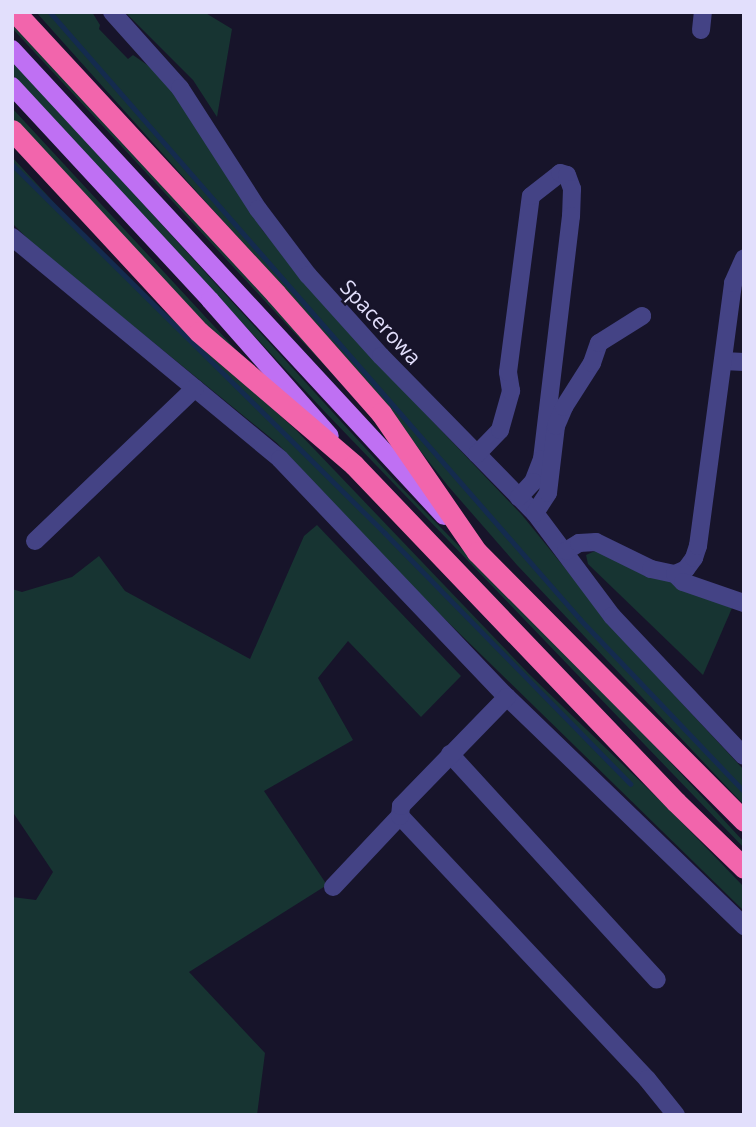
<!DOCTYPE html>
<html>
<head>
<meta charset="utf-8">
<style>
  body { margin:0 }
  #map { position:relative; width:756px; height:1127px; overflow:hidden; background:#17142a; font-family:"Open Sans",sans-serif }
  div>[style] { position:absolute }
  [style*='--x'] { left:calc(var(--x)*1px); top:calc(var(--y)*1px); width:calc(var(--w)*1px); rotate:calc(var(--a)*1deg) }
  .green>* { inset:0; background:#173432 }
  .stream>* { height:4.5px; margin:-2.25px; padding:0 2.25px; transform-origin:2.25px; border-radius:2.25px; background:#142b4e }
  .minor>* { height:18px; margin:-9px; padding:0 9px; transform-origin:9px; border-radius:9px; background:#444385 }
  .major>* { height:18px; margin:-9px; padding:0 9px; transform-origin:9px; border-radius:9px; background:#bf70f3 }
  .highway>* { height:21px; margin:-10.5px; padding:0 10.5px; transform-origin:10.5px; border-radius:10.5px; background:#f265ac }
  span { translate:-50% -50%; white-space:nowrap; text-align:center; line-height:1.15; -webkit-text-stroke:5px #17142a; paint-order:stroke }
  .street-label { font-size:21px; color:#e2dffc }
  .frame { position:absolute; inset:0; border:14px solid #e2dffc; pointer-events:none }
</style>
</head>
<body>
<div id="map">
  <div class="green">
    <div style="clip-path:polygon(36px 12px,92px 12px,100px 25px,99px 29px,128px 59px,133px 55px,156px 71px,173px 91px,263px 231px,378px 364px,522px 515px,624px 641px,744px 770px,744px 805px,517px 565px,448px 486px,364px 379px)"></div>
    <div style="clip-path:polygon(125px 12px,204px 12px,232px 29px,217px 117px,193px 80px)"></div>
    <div style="clip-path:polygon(12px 18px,110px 123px,388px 434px,12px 28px)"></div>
    <div style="clip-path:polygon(12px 60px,398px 484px,660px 751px,744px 842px,744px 848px,324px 411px,12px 75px)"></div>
    <div style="clip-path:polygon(12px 108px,238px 352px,233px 356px,12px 120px)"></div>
    <div style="clip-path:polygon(12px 157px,108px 261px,295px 429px,529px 674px,671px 811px,744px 887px,744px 911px,413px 588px,277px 443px,35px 246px,12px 223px)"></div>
    <div style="clip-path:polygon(317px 525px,461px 676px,421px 717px,348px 641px,318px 678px,353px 740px,264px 791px,327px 885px,189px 972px,265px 1053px,257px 1115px,12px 1115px,12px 897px,36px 900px,53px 872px,12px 811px,12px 589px,22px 592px,72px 577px,99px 556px,125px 591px,250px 659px,304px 536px)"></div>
    <div style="clip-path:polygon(597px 550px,732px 608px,703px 675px,588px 564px,586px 555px)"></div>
  </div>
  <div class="stream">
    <div style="--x:50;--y:12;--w:806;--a:48.87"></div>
    <div style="--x:580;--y:619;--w:238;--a:46.4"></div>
    <div style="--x:12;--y:164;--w:525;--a:44.69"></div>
    <div style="--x:385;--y:533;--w:351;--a:45.6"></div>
  </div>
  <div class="minor">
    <div style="--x:112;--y:12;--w:102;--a:48.2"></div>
    <div style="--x:180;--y:88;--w:144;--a:57.2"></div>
    <div style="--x:258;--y:209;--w:83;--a:52.9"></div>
    <div style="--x:308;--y:275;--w:109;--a:48"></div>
    <div style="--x:381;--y:356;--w:220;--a:45.6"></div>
    <div style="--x:535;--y:513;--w:129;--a:53.2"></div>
    <div style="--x:612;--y:616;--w:192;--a:46.7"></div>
    <div style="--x:701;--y:30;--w:18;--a:-84"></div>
    <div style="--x:12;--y:237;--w:348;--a:39.6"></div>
    <div style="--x:280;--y:459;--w:329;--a:46.4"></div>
    <div style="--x:507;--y:697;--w:330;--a:44"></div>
    <div style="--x:723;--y:361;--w:21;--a:3"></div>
    <div style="--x:477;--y:454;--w:33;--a:-46"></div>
    <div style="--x:500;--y:430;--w:41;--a:-74.2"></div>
    <div style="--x:511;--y:391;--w:19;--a:-99"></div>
    <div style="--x:508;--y:372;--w:177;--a:-82.6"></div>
    <div style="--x:531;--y:196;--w:37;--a:-38"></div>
    <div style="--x:560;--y:173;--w:7;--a:16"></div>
    <div style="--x:567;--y:175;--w:15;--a:70"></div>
    <div style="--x:572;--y:189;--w:27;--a:92"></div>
    <div style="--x:571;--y:216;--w:245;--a:96.8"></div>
    <div style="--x:542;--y:459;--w:25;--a:111"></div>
    <div style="--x:533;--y:482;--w:21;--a:133"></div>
    <div style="--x:535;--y:513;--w:24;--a:-57"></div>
    <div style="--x:548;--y:493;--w:67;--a:-83.2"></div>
    <div style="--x:556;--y:426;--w:21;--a:-67"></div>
    <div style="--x:564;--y:407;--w:52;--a:-57.5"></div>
    <div style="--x:592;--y:363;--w:21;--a:-71"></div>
    <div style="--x:599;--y:343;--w:51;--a:-32.1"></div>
    <div style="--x:35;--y:541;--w:221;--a:-43.7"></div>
    <div style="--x:566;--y:551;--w:15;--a:-32"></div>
    <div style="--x:579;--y:543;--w:17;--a:-3"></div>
    <div style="--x:596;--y:542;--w:61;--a:26.1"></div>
    <div style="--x:651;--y:569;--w:25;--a:12"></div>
    <div style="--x:675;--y:574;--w:12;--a:-24"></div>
    <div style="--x:686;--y:569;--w:14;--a:-54"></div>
    <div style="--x:694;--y:558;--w:13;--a:-72"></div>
    <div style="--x:698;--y:546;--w:265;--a:-82.4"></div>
    <div style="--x:733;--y:283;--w:27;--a:-66"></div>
    <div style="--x:675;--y:574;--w:11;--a:45"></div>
    <div style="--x:683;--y:582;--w:65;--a:19"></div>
    <div style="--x:450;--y:754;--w:306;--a:47.5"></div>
    <div style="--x:400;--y:816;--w:361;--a:46.8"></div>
    <div style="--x:647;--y:1079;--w:46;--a:51.1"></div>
    <div style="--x:333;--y:887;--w:98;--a:-46.7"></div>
    <div style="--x:400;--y:816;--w:10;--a:-84"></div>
    <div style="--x:401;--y:806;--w:152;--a:-45.8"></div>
  </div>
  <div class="major">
    <div style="--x:12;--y:49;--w:636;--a:47.23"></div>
    <div style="--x:12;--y:86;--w:292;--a:47.2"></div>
    <div style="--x:210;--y:300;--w:181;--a:48.6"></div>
  </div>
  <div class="highway">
    <div style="--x:15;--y:12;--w:384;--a:47.2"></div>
    <div style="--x:276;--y:294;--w:159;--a:48.6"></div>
    <div style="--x:381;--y:413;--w:169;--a:55.4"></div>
    <div style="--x:477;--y:552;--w:379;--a:45.2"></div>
    <div style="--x:12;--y:130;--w:275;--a:47.2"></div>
    <div style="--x:199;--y:332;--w:204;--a:40.6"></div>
    <div style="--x:354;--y:465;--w:466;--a:46.3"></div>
    <div style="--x:676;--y:802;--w:95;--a:44.1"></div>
  </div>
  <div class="street-label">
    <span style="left:381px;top:322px;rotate:47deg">Spacerowa</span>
  </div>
  <div class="frame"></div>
</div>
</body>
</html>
